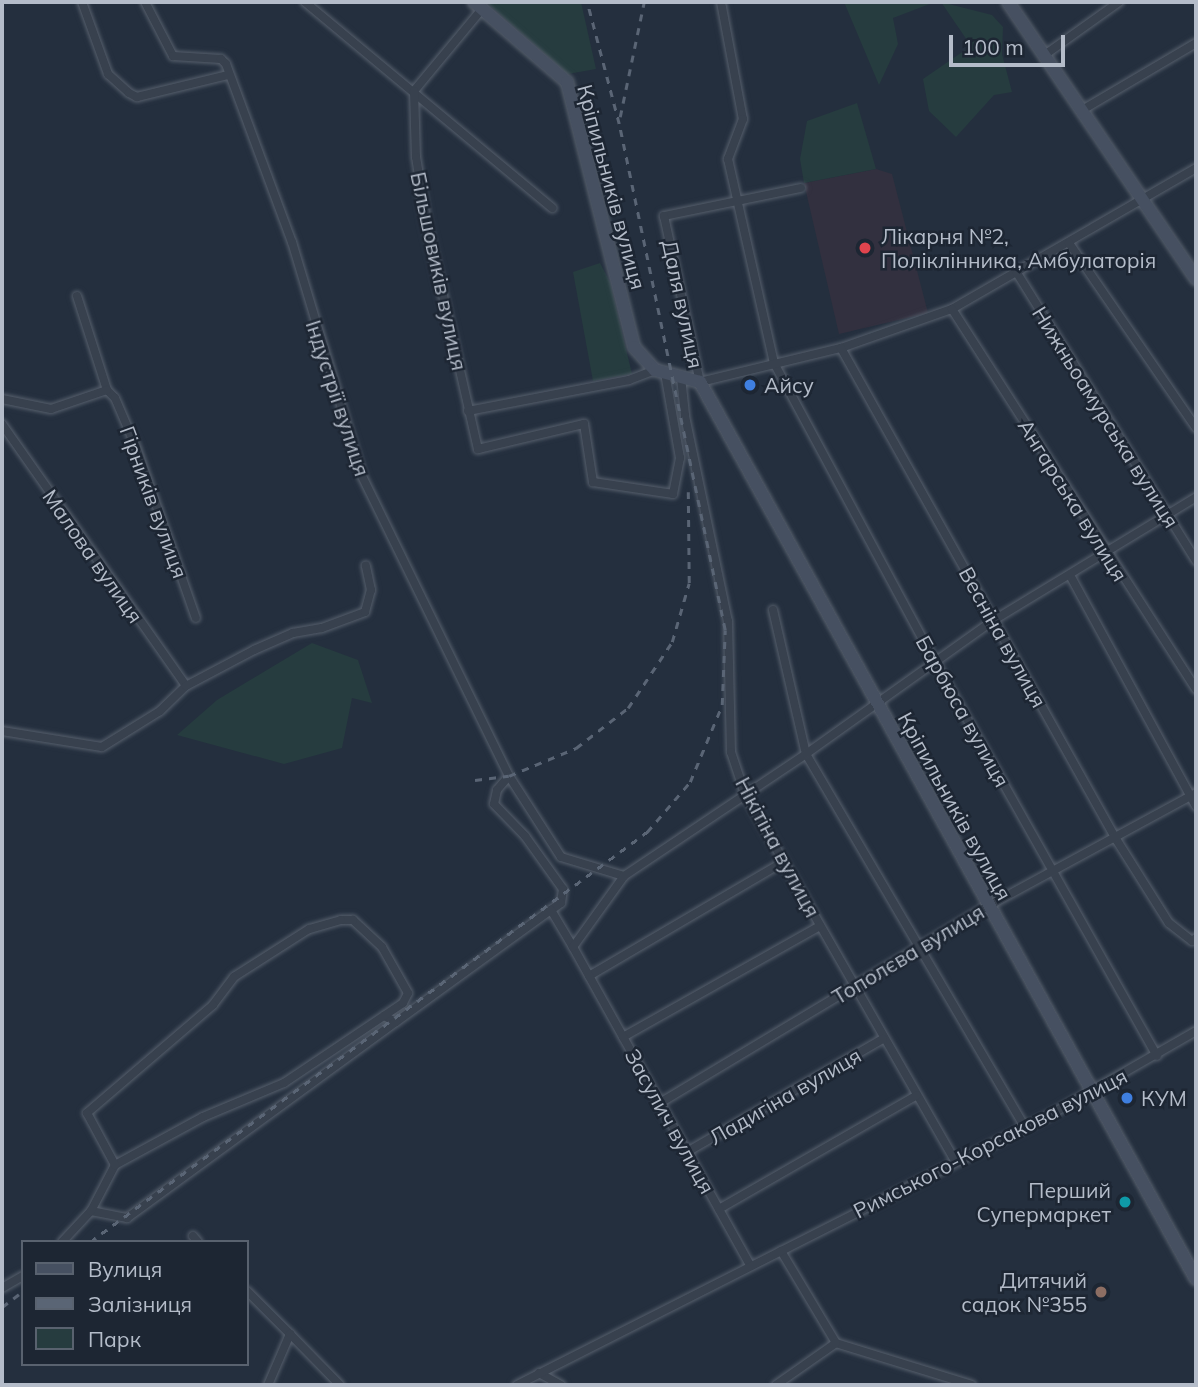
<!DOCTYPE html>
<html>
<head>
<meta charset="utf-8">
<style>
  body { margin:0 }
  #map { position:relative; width:1198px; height:1387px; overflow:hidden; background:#242f3e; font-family:Mulish,sans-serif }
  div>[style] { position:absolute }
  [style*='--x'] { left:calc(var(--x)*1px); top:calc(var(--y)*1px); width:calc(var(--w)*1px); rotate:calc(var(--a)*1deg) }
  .medical>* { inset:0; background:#32303f }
  .green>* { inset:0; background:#263c3f }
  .roads { filter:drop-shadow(0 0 2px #565f6c) drop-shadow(0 0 2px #565f6c) }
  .street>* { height:8px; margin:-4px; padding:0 4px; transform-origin:4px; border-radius:4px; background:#38414e }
  .secondary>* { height:12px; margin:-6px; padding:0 6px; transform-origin:6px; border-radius:6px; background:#465061 }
  .rail>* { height:2.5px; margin-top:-1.25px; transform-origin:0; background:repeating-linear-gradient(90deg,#5a6575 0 7px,transparent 0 14px) }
  .dots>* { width:19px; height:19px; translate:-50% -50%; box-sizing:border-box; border:4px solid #1d2633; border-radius:50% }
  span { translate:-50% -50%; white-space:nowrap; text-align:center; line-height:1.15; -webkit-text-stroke:5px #1d2633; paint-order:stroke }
  .street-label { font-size:21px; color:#b4bcc9 }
  .poi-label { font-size:21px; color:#b4bcc9 }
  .left { translate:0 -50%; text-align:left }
  .right { translate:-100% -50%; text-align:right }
  .frame { position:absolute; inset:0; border:4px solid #b4bcc9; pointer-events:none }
  .legend { position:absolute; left:21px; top:1240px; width:228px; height:126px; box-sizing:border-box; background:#1d2633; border:2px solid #59626f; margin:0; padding:9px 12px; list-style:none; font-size:21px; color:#b4bcc9 }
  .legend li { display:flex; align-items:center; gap:14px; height:35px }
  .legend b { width:35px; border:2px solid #59626f }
  .scale { position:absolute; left:949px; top:35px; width:116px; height:32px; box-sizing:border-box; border:4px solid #b4bcc9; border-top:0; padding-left:9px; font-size:21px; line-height:24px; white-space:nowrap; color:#b4bcc9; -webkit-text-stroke:5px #1d2633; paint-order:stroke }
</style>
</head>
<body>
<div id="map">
  <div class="medical">
    <div style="clip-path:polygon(876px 169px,892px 174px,928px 313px,839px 334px,804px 183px)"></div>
  </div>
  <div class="green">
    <div style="clip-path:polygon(486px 2px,581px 2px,596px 69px,568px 74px)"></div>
    <div style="clip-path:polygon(844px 2px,935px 2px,893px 18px,898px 44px,879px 85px)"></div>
    <div style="clip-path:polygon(941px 2px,992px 15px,1003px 27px,1002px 54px,1012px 92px,994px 95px,956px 137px,929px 111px,923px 79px,971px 46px)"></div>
    <div style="clip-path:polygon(857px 103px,876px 169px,804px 183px,800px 159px,807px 121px)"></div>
    <div style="clip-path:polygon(600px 263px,610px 282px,632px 374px,593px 381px,573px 272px)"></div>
    <div style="clip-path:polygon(312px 643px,358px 660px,372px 703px,352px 698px,342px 748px,284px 764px,177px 735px,217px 700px)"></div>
  </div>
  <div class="roads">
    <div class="street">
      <div style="--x:82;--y:2;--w:77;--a:70.1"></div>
      <div style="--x:108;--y:74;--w:28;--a:42"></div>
      <div style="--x:129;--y:93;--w:9;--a:27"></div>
      <div style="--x:137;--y:97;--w:94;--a:-13.6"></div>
      <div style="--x:145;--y:2;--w:61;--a:62.6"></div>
      <div style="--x:173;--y:56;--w:48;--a:3.6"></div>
      <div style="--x:221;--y:59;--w:7;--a:45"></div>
      <div style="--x:226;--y:64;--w:190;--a:69.7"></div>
      <div style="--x:292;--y:242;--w:244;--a:73.3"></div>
      <div style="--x:362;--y:476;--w:334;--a:63.9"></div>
      <div style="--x:509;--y:776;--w:96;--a:57.3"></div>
      <div style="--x:561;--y:857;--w:66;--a:16.8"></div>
      <div style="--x:305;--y:2;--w:322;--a:39.8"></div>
      <div style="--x:721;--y:2;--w:119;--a:79.4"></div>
      <div style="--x:743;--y:119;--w:43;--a:110.6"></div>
      <div style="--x:728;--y:159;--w:209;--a:77.3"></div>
      <div style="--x:774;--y:363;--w:340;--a:61.7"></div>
      <div style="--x:935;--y:662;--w:452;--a:60.6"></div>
      <div style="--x:482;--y:9;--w:107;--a:129.7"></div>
      <div style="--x:414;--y:91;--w:66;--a:88.3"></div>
      <div style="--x:416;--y:157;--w:69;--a:80.8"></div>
      <div style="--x:427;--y:225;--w:230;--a:77.2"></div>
      <div style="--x:478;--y:449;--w:109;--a:-13.3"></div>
      <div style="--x:584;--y:424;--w:59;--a:81.2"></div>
      <div style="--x:593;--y:482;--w:81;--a:8.5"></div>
      <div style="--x:673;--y:494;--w:37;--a:-79"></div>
      <div style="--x:680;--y:458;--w:86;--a:-100"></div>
      <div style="--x:1046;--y:54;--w:90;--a:-35.5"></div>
      <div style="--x:1084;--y:109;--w:130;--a:-30.5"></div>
      <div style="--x:801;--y:188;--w:140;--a:168.4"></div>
      <div style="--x:664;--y:216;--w:170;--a:77.8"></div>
      <div style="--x:700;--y:382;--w:145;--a:-13.6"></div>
      <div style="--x:841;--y:348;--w:118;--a:-19.4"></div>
      <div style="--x:952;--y:309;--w:282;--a:-30"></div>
      <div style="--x:1069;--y:243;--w:224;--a:55.5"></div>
      <div style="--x:1017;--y:273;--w:339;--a:58.1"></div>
      <div style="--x:77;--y:296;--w:99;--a:72.3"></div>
      <div style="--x:107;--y:390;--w:11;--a:45"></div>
      <div style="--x:115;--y:398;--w:53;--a:66.8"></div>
      <div style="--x:136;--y:447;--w:181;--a:70.7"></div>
      <div style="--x:952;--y:309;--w:452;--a:57.3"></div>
      <div style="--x:841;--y:348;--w:563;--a:60.75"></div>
      <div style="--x:1116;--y:839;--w:99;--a:57.8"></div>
      <div style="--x:1169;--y:923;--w:29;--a:38"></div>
      <div style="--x:1192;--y:941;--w:5;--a:-37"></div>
      <div style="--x:681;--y:377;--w:39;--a:84"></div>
      <div style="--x:685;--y:416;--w:209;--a:78.2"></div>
      <div style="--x:728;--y:621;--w:131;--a:88.7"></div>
      <div style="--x:731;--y:752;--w:44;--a:71.6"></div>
      <div style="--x:745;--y:794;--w:423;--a:60.2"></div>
      <div style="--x:2;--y:399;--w:50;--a:11.5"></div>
      <div style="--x:51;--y:409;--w:59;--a:-18.7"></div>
      <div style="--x:468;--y:411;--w:164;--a:-10.9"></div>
      <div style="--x:629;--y:380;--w:28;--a:-21"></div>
      <div style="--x:2;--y:424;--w:320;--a:54.9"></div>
      <div style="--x:1071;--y:577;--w:261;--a:61.4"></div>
      <div style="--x:773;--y:610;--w:148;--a:77.1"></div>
      <div style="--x:806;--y:754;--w:433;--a:59.6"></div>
      <div style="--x:2;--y:731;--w:101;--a:9.1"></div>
      <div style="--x:102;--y:747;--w:68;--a:-31.8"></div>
      <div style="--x:160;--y:711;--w:36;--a:-44"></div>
      <div style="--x:186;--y:686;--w:77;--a:-27.9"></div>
      <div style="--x:254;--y:650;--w:43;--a:-23.6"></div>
      <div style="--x:293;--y:633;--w:29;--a:-10"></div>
      <div style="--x:322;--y:628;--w:46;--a:-20.4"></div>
      <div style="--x:365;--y:612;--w:23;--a:-75"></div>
      <div style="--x:371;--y:590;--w:25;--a:-102"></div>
      <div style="--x:509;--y:776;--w:18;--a:131"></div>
      <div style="--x:497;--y:790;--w:14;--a:102"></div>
      <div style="--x:494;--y:804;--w:45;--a:45.9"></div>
      <div style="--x:525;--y:836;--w:65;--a:54.4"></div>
      <div style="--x:563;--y:889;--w:14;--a:98"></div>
      <div style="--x:561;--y:903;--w:12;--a:145"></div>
      <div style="--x:589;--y:976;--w:225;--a:-30.4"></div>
      <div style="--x:384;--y:1016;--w:13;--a:27"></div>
      <div style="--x:396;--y:1022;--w:191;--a:-35.9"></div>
      <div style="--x:551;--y:910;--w:43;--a:59.3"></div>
      <div style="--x:623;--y:1037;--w:226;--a:-29.4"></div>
      <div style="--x:660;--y:1103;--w:383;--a:-31"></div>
      <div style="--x:988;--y:906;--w:237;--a:-28.5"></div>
      <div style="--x:687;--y:1152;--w:226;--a:-30"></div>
      <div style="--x:719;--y:1209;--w:228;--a:-29.9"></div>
      <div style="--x:91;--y:1211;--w:37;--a:11"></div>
      <div style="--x:127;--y:1218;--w:333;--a:-36.1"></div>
      <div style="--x:193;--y:1236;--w:8;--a:50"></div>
      <div style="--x:62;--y:1242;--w:42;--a:-46.9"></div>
      <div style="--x:91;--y:1211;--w:52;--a:-62.4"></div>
      <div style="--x:115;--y:1165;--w:100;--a:-28.6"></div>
      <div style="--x:203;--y:1117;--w:88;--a:-22.8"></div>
      <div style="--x:284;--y:1083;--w:143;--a:-33.9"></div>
      <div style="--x:403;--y:1003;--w:11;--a:-63"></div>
      <div style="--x:408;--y:993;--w:53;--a:-119.5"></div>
      <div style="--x:382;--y:947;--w:40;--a:-137"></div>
      <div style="--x:353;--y:920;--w:12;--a:180"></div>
      <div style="--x:341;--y:920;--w:33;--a:164"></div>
      <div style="--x:309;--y:929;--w:89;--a:147.4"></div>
      <div style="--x:234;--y:977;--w:35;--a:127"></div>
      <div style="--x:213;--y:1005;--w:166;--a:139.4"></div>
      <div style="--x:87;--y:1113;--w:59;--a:61.7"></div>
      <div style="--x:781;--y:1251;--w:107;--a:59.1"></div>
      <div style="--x:836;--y:1343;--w:142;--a:17.2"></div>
      <div style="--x:750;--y:1265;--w:364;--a:-119.1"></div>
      <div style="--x:573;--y:947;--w:87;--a:-54.3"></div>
      <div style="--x:624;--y:876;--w:219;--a:-33.8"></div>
      <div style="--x:806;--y:754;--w:231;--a:-35.5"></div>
      <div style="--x:994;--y:620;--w:237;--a:-31.3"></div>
      <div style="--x:2;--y:1288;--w:24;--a:-30"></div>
      <div style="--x:247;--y:1291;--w:61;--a:45"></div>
      <div style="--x:539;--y:1373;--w:25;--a:29"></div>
      <div style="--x:268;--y:1385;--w:56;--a:-66.7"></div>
      <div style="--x:290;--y:1334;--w:71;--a:45.6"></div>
      <div style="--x:517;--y:1385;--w:597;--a:-26.87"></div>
      <div style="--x:1050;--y:1115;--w:168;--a:-29.9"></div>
      <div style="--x:776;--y:1385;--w:73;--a:-35"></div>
    </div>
    <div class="secondary">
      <div style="--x:474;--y:2;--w:123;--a:40.7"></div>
      <div style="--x:567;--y:82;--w:273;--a:75.8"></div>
      <div style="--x:634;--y:347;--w:31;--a:48"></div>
      <div style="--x:655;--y:370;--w:47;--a:14.9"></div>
      <div style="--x:700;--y:382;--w:1025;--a:61.06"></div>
      <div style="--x:1008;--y:2;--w:335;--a:55.8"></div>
    </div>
  </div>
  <div class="rail">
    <div style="--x:620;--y:117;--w:117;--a:-78.2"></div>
    <div style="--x:475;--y:780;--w:34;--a:-7"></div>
    <div style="--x:509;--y:776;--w:73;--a:-22.7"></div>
    <div style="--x:576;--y:748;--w:66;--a:-37.6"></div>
    <div style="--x:628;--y:708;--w:79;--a:-56.3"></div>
    <div style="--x:672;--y:642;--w:61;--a:-73.9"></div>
    <div style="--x:689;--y:583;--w:91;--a:-90.6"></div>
    <div style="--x:90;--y:1242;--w:692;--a:-36.36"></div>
    <div style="--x:647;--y:832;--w:66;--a:-49.3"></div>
    <div style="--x:690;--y:782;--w:83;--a:-67.4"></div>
    <div style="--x:722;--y:705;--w:75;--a:-87.7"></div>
    <div style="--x:725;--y:630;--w:517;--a:-101.83"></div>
    <div style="--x:619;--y:124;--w:126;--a:-104.7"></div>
    <div style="--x:2;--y:1307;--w:26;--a:-37"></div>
  </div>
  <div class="dots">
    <div style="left:865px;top:248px;background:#e0444e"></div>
    <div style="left:750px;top:385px;background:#3f7fe0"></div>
    <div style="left:1127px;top:1098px;background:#3f7fe0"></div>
    <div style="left:1125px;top:1202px;background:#0f9aa8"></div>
    <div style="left:1101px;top:1292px;background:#8d6e63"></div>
  </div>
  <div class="street-label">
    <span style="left:612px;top:187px;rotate:75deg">Кріпильників вулиця</span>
    <span style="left:439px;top:271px;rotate:78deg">Більшовиків вулиця</span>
    <span style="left:683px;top:304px;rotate:78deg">Даля вулиця</span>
    <span style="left:338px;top:398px;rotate:72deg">Індустрії вулиця</span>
    <span style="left:1106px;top:417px;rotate:58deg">Нижньоамурська вулиця</span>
    <span style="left:1073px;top:500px;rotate:58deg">Ангарська вулиця</span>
    <span style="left:154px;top:502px;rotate:70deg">Гірників вулиця</span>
    <span style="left:93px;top:556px;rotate:55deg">Малова вулиця</span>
    <span style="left:1003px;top:637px;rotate:61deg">Весніна вулиця</span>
    <span style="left:963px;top:711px;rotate:61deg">Барбюса вулиця</span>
    <span style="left:955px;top:806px;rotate:61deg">Кріпильників вулиця</span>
    <span style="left:778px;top:847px;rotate:62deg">Нікітіна вулиця</span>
    <span style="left:908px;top:954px;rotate:-31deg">Тополєва вулиця</span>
    <span style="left:785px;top:1096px;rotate:-30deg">Ладигіна вулиця</span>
    <span style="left:670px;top:1121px;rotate:61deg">Засулич вулиця</span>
    <span style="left:990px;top:1143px;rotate:-27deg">Римського-Корсакова вулиця</span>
  </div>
  <div class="poi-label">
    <span class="left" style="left:881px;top:248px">Лікарня №2,<br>Поліклінника, Амбулаторія</span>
    <span class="left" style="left:764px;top:385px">Айсу</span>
    <span class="left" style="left:1141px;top:1098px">КУМ</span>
    <span class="right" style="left:1111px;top:1202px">Перший<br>Супермаркет</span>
    <span class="right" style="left:1087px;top:1292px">Дитячий<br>садок №355</span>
  </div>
  <div class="frame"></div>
  <ul class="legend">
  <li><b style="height:9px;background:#465061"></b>Вулиця</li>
  <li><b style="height:9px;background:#5a6575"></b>Залізниця</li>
  <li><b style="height:19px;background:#263c3f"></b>Парк</li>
  </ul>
  <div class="scale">100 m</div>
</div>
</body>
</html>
